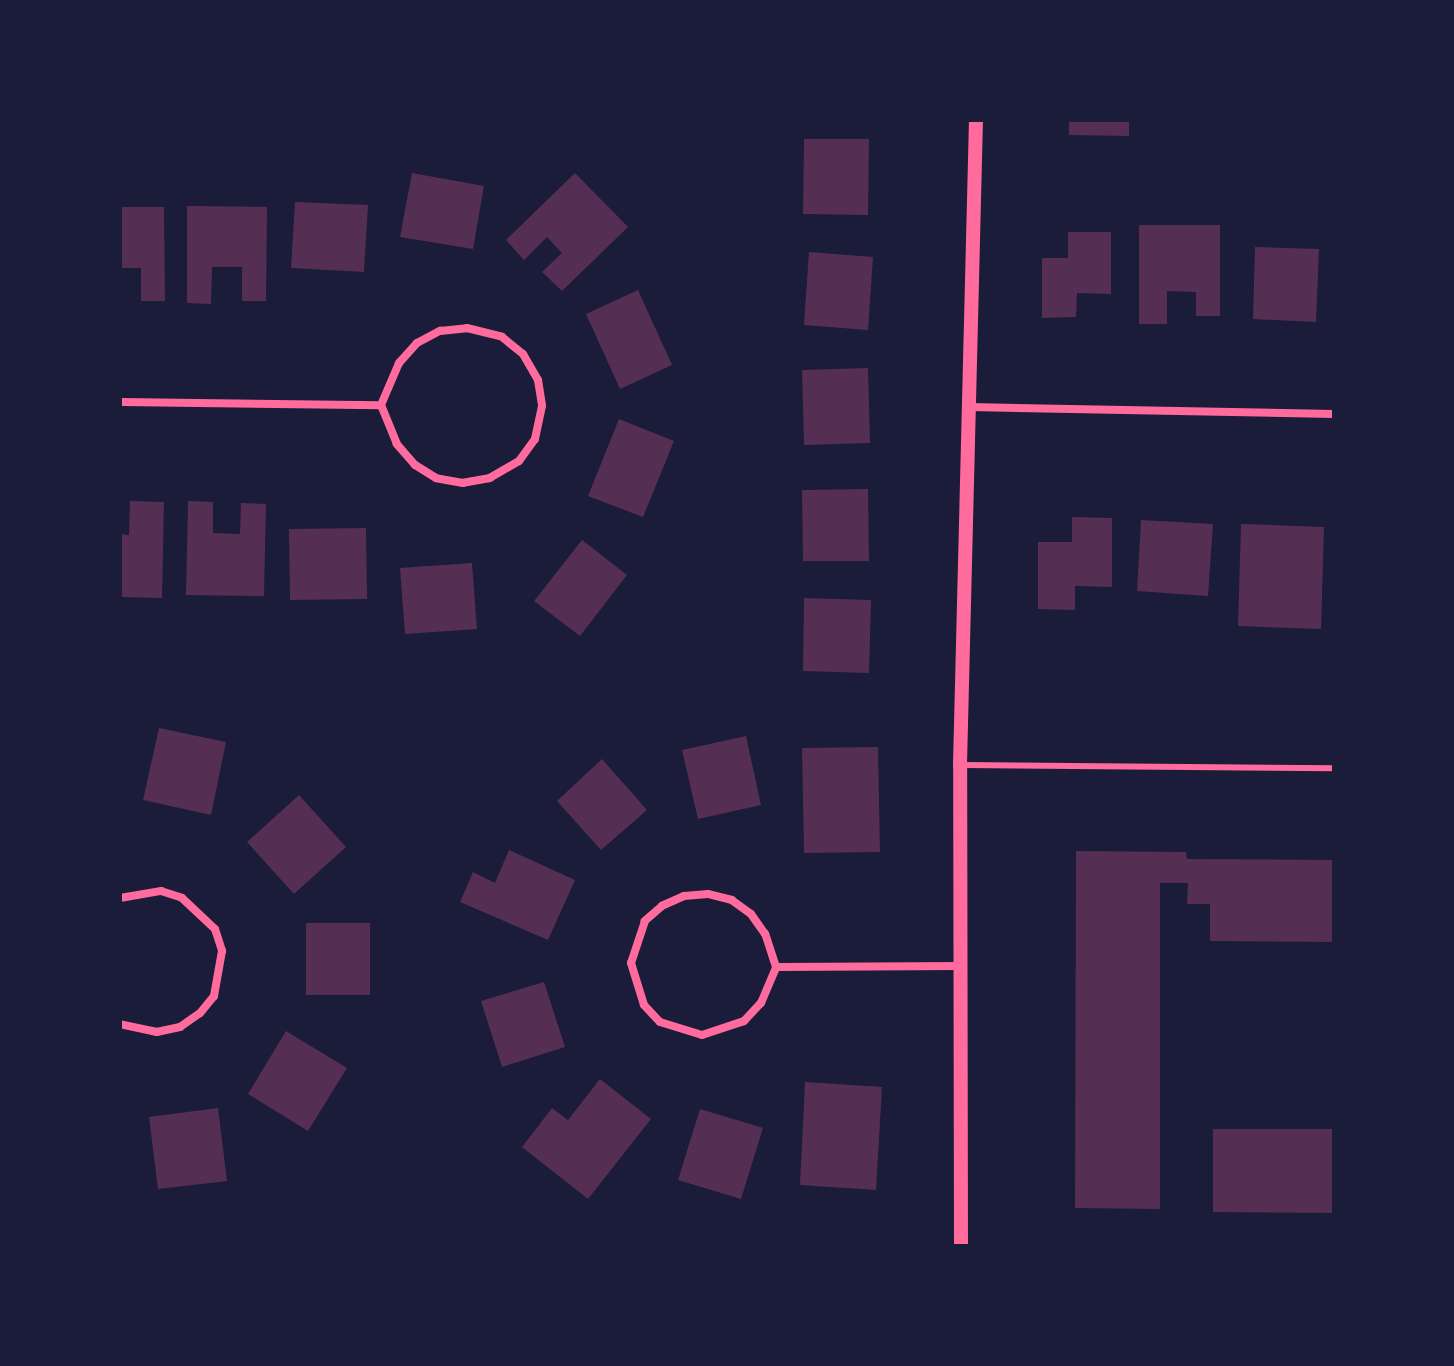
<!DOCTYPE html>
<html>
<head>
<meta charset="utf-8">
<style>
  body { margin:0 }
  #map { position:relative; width:1454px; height:1366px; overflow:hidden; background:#1b1b3a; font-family:"Alegreya Sans",sans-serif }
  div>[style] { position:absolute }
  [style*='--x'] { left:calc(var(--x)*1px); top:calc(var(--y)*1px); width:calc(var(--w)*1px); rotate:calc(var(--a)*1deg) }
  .building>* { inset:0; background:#542f53 }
  .service>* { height:6px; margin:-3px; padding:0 3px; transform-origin:3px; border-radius:3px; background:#ff6b9d }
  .minor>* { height:8px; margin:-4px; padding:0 4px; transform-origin:4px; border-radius:4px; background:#ff6b9d }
  .tertiary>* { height:14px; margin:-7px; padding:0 7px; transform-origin:7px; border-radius:7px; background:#ff6b9d }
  span { translate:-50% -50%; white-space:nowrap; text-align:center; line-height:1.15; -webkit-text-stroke:7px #1b1b3a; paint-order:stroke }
  .frame { position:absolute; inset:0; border:122px solid #1b1b3a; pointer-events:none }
</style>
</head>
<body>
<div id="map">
  <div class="building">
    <div style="clip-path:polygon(1069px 120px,1129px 120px,1129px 136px,1069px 135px)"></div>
    <div style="clip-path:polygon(804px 139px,869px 139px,868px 215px,803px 214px)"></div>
    <div style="clip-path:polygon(412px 173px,484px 186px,473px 249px,400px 237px)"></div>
    <div style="clip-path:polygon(575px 173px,628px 227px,562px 291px,542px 272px,562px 253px,547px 237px,524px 260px,506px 240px)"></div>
    <div style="clip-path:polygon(295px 202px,368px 205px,364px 272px,291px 268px)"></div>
    <div style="clip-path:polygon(187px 206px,267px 207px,266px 301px,242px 301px,242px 267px,212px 267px,211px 304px,187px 303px)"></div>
    <div style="clip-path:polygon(120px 207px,164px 207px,165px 301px,141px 301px,141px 268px,120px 268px)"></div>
    <div style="clip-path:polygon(1139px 225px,1220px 225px,1220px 316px,1196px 316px,1196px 292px,1167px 291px,1167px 324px,1139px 324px)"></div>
    <div style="clip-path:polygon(1068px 232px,1111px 232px,1111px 294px,1077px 293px,1076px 317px,1042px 318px,1042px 258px,1068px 258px)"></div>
    <div style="clip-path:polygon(1255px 247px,1319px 249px,1316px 322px,1253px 319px)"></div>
    <div style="clip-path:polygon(809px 252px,873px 257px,868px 330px,804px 325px)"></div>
    <div style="clip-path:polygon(638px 290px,672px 365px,620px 389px,586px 314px)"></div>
    <div style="clip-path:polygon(868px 368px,870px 443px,804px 445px,802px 370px)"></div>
    <div style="clip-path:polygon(619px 419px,674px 441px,643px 517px,588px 496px)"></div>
    <div style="clip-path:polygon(868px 489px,869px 561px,803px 561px,802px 490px)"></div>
    <div style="clip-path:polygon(130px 501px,164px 502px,162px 598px,120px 597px,120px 534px,129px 535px)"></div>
    <div style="clip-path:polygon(188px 501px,213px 502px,213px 533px,240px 534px,241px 503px,266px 504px,264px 596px,186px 595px)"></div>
    <div style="clip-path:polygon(1072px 517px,1112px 518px,1112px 587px,1075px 586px,1075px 610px,1038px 609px,1038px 542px,1072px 542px)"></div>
    <div style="clip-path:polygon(1141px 520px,1213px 524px,1208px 596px,1137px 591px)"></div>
    <div style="clip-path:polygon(1241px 524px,1324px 527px,1321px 629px,1238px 626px)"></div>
    <div style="clip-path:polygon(366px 528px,367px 599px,290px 600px,289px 529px)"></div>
    <div style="clip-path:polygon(582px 540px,627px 575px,580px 636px,534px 601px)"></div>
    <div style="clip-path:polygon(472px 563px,477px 629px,405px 634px,400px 568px)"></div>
    <div style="clip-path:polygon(804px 598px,871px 600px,869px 673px,803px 671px)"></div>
    <div style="clip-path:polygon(159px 728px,226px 742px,211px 815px,143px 800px)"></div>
    <div style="clip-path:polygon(746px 736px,761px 805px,698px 819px,682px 750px)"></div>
    <div style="clip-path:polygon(878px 747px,880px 852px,804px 853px,802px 748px)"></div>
    <div style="clip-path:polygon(602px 759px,647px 810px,601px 850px,557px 801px)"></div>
    <div style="clip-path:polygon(299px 795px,346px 847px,294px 894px,247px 842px)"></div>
    <div style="clip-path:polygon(509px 850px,575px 880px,548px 940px,460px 902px,473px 872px,495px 883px)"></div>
    <div style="clip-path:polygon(1076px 851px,1186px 852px,1187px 859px,1334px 860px,1334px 942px,1210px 941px,1210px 904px,1187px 904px,1188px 883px,1160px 883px,1160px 1209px,1075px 1208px)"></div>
    <div style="clip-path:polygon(306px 923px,370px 923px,370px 995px,306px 995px)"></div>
    <div style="clip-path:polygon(544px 982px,565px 1047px,502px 1067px,481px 1001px)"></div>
    <div style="clip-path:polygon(286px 1031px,347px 1068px,308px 1131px,248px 1094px)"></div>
    <div style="clip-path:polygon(600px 1079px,651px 1119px,588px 1199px,522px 1147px,552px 1108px,568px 1120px)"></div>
    <div style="clip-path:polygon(805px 1082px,882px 1087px,876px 1190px,800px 1185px)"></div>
    <div style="clip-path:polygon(218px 1108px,227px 1181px,158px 1189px,149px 1117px)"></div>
    <div style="clip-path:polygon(700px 1109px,763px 1128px,741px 1199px,678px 1180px)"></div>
    <div style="clip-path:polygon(1213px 1129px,1334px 1129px,1334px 1213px,1213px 1212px)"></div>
  </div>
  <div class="service">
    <div style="--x:962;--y:765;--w:372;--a:0.5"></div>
  </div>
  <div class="minor">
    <div style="--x:467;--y:328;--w:36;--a:14"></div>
    <div style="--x:502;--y:337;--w:27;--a:39"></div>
    <div style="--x:523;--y:354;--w:30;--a:60"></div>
    <div style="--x:538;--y:380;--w:26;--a:81"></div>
    <div style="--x:542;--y:406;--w:34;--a:102"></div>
    <div style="--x:535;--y:439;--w:27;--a:126"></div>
    <div style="--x:519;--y:461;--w:34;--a:150"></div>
    <div style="--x:490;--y:478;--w:27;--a:170"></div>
    <div style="--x:463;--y:483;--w:27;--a:-170"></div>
    <div style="--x:436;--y:478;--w:25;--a:-148"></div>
    <div style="--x:415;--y:465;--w:28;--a:-131"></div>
    <div style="--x:397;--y:444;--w:42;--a:-112.3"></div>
    <div style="--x:381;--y:405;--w:46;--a:-66.8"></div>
    <div style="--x:399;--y:363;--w:27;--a:-48"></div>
    <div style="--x:417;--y:343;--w:26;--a:-28"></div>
    <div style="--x:440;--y:331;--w:27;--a:-6"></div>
    <div style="--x:120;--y:402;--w:261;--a:0.7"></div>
    <div style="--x:969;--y:407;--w:365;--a:1.1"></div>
    <div style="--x:120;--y:898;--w:42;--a:-9.7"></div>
    <div style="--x:161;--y:891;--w:22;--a:18"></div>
    <div style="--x:182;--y:898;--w:45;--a:43.2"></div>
    <div style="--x:215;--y:929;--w:23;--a:72"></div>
    <div style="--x:222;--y:951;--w:46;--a:100.1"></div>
    <div style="--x:214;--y:996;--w:22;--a:129"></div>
    <div style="--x:200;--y:1013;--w:24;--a:145"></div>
    <div style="--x:180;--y:1027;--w:24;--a:168"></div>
    <div style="--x:157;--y:1032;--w:38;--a:-168"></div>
    <div style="--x:776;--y:967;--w:35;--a:-108"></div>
    <div style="--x:765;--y:934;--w:24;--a:-125"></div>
    <div style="--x:751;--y:914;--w:24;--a:-144"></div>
    <div style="--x:732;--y:900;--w:25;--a:-166"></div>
    <div style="--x:708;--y:894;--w:24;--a:175"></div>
    <div style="--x:684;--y:896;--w:24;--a:156"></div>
    <div style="--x:662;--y:906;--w:23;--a:139"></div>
    <div style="--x:645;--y:921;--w:44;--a:108.4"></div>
    <div style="--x:631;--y:963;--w:44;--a:72.8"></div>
    <div style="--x:644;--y:1005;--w:23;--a:47"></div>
    <div style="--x:660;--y:1022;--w:44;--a:17.2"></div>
    <div style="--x:702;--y:1035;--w:44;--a:-18.4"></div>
    <div style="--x:744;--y:1021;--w:25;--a:-47"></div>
    <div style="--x:761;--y:1003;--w:39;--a:-67"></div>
    <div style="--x:776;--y:967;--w:186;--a:-0.3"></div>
  </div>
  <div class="tertiary">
    <div style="--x:961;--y:1246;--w:481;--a:-90.1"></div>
    <div style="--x:960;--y:765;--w:645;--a:-88.58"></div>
  </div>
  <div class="frame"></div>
</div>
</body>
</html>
